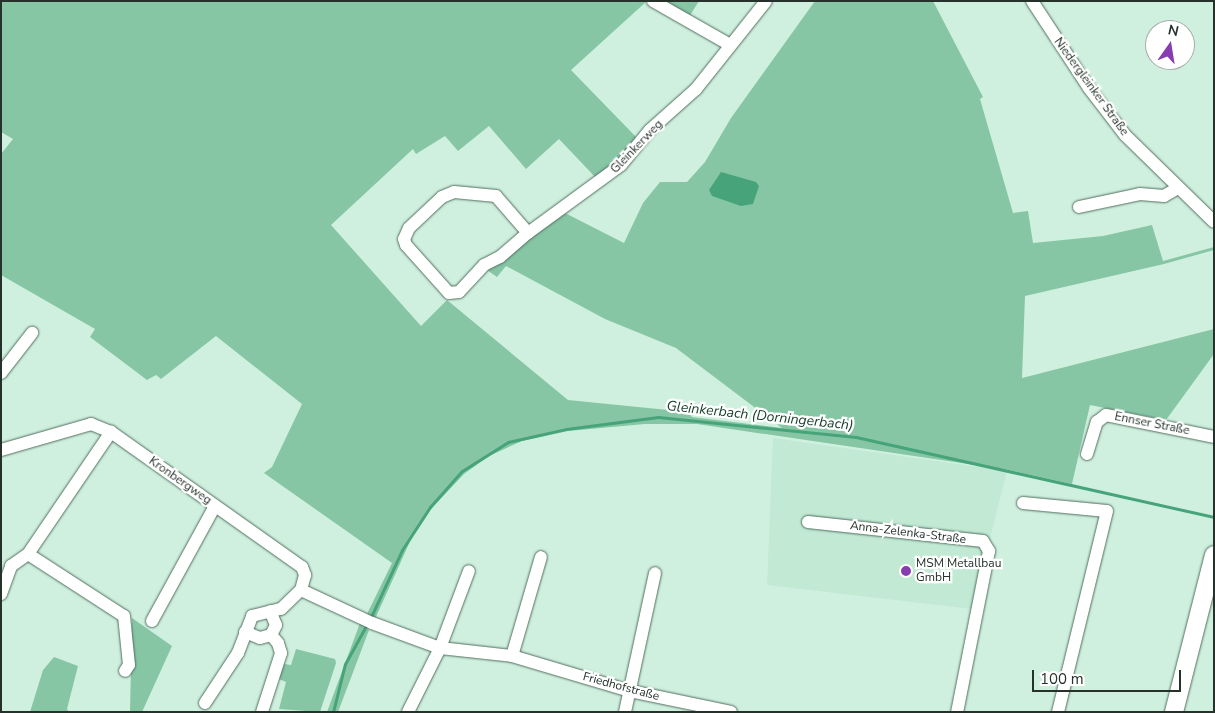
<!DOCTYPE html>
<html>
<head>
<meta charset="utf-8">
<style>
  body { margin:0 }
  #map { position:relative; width:1215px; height:713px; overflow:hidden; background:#d0f0df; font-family:"Nunito Sans",sans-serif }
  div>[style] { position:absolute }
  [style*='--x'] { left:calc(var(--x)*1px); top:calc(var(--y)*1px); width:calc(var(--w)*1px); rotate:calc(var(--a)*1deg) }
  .built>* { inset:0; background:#c1e9d3 }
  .green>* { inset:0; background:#86c6a5 }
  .water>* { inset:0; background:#47a47a }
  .stream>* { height:3px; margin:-1.5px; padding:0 1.5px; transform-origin:1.5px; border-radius:1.5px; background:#47a47a }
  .roads { filter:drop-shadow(0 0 1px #516e5f) drop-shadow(0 0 1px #516e5f) }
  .street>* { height:12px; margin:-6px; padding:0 6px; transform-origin:6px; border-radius:6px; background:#fff }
  .secondary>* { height:18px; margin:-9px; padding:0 9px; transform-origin:9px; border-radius:9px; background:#fff }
  .dots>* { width:14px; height:14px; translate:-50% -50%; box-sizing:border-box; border:2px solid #fff; border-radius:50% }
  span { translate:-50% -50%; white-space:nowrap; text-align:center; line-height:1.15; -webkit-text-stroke:4.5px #fff; paint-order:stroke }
  .street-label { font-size:12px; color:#25312a }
  .poi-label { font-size:12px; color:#25312a }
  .left { translate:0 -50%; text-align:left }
  .water-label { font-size:14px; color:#19412f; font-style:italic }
  .frame { position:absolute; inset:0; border:2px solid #25312a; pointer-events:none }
  .north { position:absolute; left:1145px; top:20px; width:50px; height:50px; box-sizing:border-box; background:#fff; border:1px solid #a8adaa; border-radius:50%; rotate:13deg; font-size:14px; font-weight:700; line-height:20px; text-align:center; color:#25312a }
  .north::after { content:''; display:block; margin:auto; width:18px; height:22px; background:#873daf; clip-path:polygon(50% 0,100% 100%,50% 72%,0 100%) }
  .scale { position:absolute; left:1032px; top:670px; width:149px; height:22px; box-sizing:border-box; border:2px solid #25312a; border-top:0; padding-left:6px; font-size:15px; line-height:18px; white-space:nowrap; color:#25312a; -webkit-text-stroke:4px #fff; paint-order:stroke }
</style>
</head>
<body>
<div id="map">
  <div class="built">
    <div style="clip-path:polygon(773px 438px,1007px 471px,972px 609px,767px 585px)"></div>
  </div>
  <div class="green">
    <div style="clip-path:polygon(1px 1px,647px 1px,571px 70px,638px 139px,631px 150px,597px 179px,559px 139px,526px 169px,489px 126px,458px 151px,445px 136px,416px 154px,413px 149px,331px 225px,421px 326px,447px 300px,568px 400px,688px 412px,692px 417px,782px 428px,676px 348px,605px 319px,506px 266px,497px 277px,487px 270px,563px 212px,624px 243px,643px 203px,660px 182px,687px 182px,705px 162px,731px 118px,815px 1px,933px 1px,983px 97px,980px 99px,1013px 213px,1028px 211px,1033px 243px,1103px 236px,1152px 225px,1163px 261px,1214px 247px,1214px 250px,1164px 264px,1025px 296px,1022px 378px,1214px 329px,1214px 354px,1166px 420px,1090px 405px,1072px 484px,1009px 470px,697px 424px,645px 424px,568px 431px,522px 441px,489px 456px,464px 474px,431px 509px,412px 537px,375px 619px,367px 614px,392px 563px,264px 473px,272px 467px,302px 404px,216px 336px,161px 379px,156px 375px,147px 380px,90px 337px,95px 329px,1px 275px,1px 154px,13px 139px,1px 132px)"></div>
    <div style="clip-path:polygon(659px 1px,699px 1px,689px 17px)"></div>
    <div style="clip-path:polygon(132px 618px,172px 646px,142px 712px,130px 712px)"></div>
    <div style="clip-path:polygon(360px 623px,369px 630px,338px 712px,327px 712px)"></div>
    <div style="clip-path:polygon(296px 649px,335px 659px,336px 663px,320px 712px,279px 709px,286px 682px,279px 679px,284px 664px,291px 665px)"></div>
    <div style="clip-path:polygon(54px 657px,78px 666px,67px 709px,69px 712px,30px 712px,43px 670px)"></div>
  </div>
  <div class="water">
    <div style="clip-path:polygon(721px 172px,756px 182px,759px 186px,753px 204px,741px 206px,712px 196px,709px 190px)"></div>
  </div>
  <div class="stream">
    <div style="--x:370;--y:619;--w:76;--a:-65.1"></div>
    <div style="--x:402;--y:550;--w:51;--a:-56.9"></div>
    <div style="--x:430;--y:507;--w:48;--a:-48.4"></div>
    <div style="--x:462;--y:471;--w:54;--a:-32.2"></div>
    <div style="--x:508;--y:442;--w:59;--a:-12.6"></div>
    <div style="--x:566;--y:429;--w:93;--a:-7.4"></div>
    <div style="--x:658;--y:417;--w:199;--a:5.8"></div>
    <div style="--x:856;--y:437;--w:367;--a:12.6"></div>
    <div style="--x:333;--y:712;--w:49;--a:-76"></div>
    <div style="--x:345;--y:664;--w:46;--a:-61.2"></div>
  </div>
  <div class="roads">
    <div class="street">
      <div style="--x:653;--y:1;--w:89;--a:29.7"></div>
      <div style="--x:1032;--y:1;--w:104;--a:56.8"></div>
      <div style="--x:1089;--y:88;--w:59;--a:52.5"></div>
      <div style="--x:1125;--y:135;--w:124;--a:44.3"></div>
      <div style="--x:1079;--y:207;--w:62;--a:-12"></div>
      <div style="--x:1140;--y:194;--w:24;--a:5"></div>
      <div style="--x:1164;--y:196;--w:16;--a:-30"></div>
      <div style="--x:528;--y:233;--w:49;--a:-130.9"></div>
      <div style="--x:496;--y:196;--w:42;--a:-174.6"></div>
      <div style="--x:454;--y:192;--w:13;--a:157"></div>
      <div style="--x:442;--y:197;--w:45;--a:136.8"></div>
      <div style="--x:409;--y:228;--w:12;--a:114"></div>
      <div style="--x:404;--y:239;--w:6;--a:72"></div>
      <div style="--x:406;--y:245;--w:64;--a:48.1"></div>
      <div style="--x:449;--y:293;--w:10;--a:-6"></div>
      <div style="--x:459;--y:292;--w:37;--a:-47"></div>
      <div style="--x:484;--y:265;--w:18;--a:-27"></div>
      <div style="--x:500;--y:257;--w:37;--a:-41"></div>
      <div style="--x:528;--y:233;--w:115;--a:-36.2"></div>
      <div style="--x:621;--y:165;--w:45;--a:-50.4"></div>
      <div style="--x:650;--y:130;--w:62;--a:-41.7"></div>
      <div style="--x:696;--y:89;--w:112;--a:-51.5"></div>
      <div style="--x:1;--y:373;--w:51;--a:-52.2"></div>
      <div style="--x:1;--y:450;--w:94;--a:-16.1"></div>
      <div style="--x:91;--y:424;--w:22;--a:22"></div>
      <div style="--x:1087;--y:454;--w:34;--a:-73"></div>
      <div style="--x:1097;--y:422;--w:11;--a:-38"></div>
      <div style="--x:1106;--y:415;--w:110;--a:11.5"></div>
      <div style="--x:1023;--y:503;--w:84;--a:5.4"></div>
      <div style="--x:1107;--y:511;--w:207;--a:103.7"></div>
      <div style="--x:808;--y:522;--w:176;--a:6.2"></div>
      <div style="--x:983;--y:541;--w:12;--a:59"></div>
      <div style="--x:989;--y:551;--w:164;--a:101.2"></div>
      <div style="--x:28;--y:554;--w:114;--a:32.9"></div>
      <div style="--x:124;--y:616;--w:49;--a:84.2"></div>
      <div style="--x:129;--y:665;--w:7;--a:124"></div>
      <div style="--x:1;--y:594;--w:30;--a:-70"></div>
      <div style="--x:11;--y:566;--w:21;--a:-35"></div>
      <div style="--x:28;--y:554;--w:148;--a:-55.8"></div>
      <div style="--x:111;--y:432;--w:234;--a:35.3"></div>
      <div style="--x:302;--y:567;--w:9;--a:69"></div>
      <div style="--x:305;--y:575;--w:16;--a:105"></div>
      <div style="--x:301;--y:590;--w:78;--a:24.9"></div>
      <div style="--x:372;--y:623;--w:72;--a:20.2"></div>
      <div style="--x:440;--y:648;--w:72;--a:6.3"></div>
      <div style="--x:512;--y:656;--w:123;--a:16.5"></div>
      <div style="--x:630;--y:691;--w:103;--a:11.7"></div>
      <div style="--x:152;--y:621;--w:131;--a:-61.3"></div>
      <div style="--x:245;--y:632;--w:16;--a:22"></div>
      <div style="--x:260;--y:638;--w:11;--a:-15"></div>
      <div style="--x:271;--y:635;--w:11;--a:-63"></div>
      <div style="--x:276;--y:625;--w:15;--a:-113"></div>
      <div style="--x:512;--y:656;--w:103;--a:-73.7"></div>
      <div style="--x:205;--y:703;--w:60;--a:-56.6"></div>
      <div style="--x:238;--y:653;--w:40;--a:-69"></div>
      <div style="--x:252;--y:616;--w:30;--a:-14"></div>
      <div style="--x:281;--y:609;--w:28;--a:-44"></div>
      <div style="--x:262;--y:712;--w:62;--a:-72.1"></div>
      <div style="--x:281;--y:653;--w:10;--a:-107"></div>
      <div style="--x:278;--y:643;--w:11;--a:-131"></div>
      <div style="--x:408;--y:712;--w:72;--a:-63.4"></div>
      <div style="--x:440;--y:648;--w:82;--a:-69.4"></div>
      <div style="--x:625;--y:712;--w:142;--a:-77.8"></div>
    </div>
    <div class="secondary">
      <div style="--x:1174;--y:712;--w:162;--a:-75.7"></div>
    </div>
  </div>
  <div class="dots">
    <div style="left:906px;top:571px;background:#873daf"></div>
  </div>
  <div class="street-label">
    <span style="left:1091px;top:87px;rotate:54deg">Niedergleinker Straße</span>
    <span style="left:637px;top:147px;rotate:-46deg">Gleinkerweg</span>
    <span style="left:1152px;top:424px;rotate:11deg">Ennser Straße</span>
    <span style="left:180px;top:481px;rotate:35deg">Kronbergweg</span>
    <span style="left:908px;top:533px;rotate:7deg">Anna-Zelenka-Straße</span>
    <span style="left:621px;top:687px;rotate:15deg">Friedhofstraße</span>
  </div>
  <div class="poi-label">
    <span class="left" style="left:916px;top:571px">MSM Metallbau<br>GmbH</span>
  </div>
  <div class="water-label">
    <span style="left:760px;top:416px;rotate:6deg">Gleinkerbach (Dorningerbach)</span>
  </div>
  <div class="frame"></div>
  <div class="north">N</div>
  <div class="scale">100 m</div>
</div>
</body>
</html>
